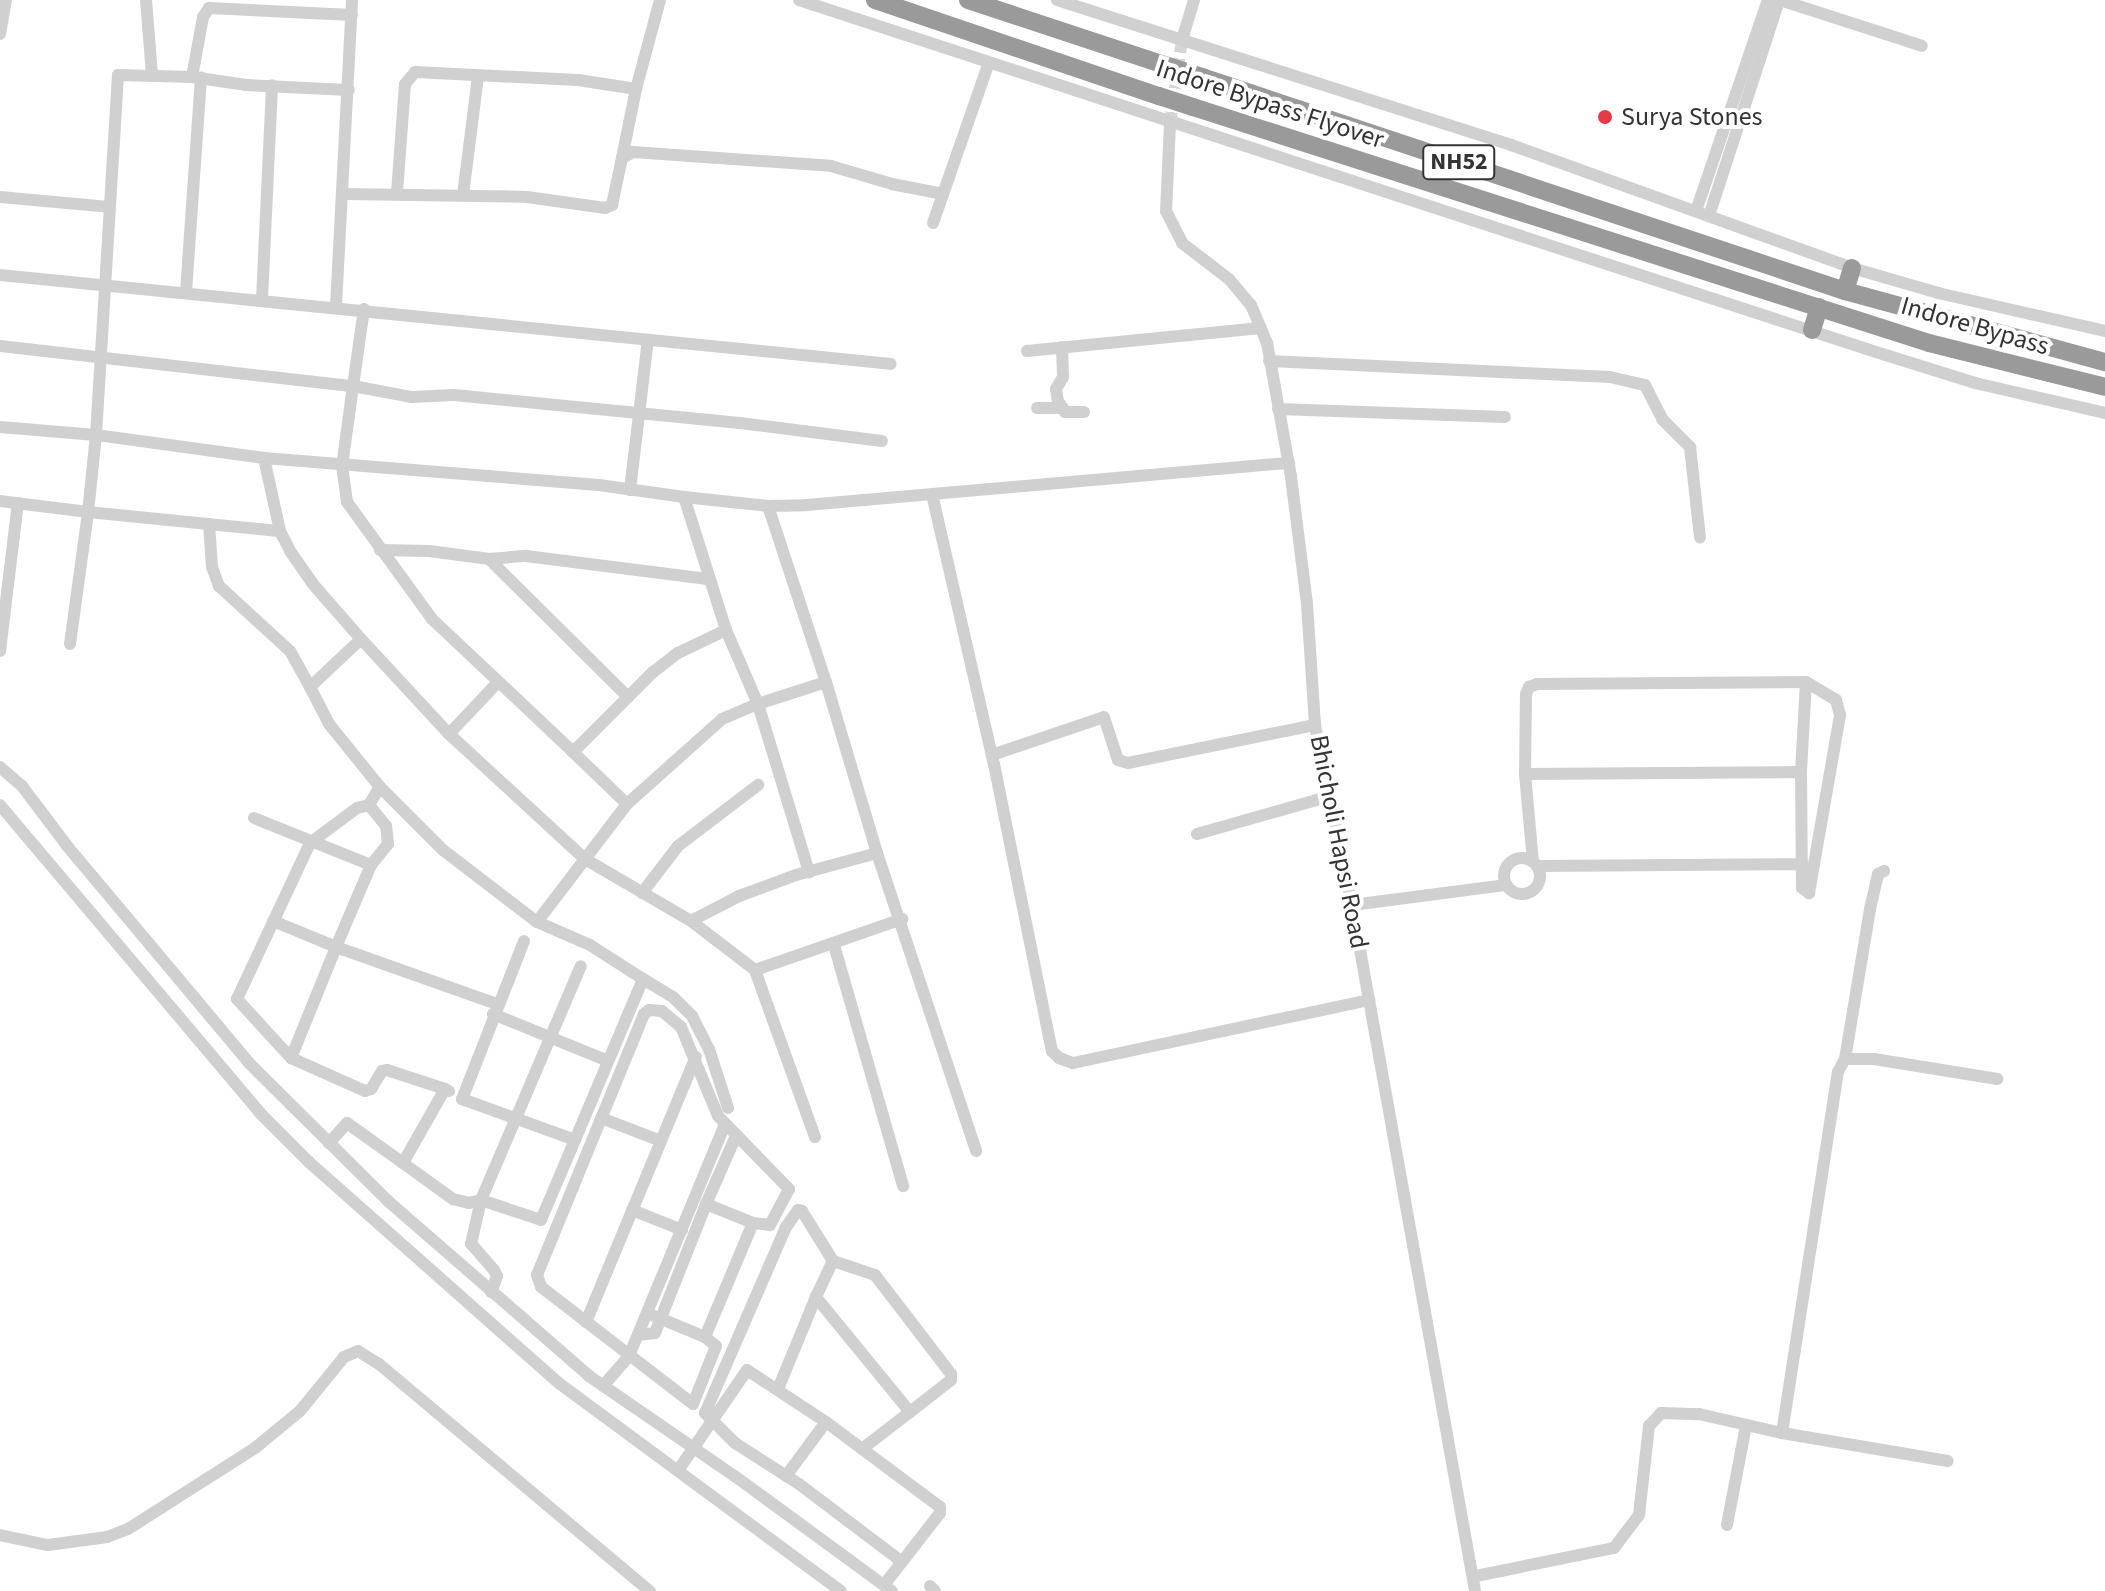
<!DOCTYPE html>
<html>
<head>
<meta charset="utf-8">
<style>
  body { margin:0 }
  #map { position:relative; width:2105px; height:1591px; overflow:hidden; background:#fff; font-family:"Source Sans 3",sans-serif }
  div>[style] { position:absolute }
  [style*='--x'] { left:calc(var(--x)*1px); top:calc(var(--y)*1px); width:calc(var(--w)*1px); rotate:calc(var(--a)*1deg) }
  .minor-tunnel>* { height:12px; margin-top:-6px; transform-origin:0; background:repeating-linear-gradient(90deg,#d6d6d6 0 12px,transparent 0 18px) }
  .minor>* { height:12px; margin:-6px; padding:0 6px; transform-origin:6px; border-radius:6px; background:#d0d0d0 }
  .minor>.ring { margin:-6px; padding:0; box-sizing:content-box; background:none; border:12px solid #d0d0d0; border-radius:50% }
  .highway>* { height:18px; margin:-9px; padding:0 9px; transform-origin:9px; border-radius:9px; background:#9a9a9a }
  .highway-bridge>* { height:18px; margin:-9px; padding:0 9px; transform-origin:9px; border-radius:9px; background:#9a9a9a }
  .dots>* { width:22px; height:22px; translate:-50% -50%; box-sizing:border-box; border:4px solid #fff; border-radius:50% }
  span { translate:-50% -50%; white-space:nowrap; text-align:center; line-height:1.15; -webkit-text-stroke:8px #fff; paint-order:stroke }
  .shield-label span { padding:2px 6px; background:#fff; border:2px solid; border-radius:6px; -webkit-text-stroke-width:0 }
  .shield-label { font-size:24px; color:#333; font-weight:700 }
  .street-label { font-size:26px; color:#333 }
  .poi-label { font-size:26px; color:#333 }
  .left { translate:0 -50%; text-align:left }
</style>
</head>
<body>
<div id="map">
  <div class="minor-tunnel">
    <div style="--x:1170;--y:124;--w:85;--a:-81.9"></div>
  </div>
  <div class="minor">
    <div style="--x:146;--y:0;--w:75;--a:85.4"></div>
    <div style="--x:799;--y:0;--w:1133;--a:18.1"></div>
    <div style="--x:1876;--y:352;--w:104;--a:17.4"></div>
    <div style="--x:1975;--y:383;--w:133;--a:13"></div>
    <div style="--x:1057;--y:0;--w:477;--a:17.7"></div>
    <div style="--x:1511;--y:145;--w:363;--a:19.8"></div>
    <div style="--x:1852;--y:268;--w:90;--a:16.2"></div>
    <div style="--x:1938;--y:293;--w:171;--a:12.8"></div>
    <div style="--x:1780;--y:0;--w:149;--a:17.9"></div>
    <div style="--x:0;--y:34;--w:35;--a:-80"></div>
    <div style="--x:1182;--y:40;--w:42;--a:-73.3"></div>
    <div style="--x:192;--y:77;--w:61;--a:-79.6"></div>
    <div style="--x:203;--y:17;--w:11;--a:-56"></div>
    <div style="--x:209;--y:8;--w:143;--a:2.8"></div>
    <div style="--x:1170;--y:124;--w:87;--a:92.6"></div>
    <div style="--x:1166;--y:211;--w:36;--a:63"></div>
    <div style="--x:1182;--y:243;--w:59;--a:37.5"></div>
    <div style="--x:1229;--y:279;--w:34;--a:50"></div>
    <div style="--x:1251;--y:305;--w:41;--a:67.2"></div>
    <div style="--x:1267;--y:343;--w:136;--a:79.8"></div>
    <div style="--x:1291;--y:477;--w:128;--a:82.8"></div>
    <div style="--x:1307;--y:604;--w:121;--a:86.2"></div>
    <div style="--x:1315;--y:725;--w:184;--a:78.4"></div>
    <div style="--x:1352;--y:905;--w:697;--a:79.83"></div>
    <div style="--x:622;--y:158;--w:70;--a:-78.5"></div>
    <div style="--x:636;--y:89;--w:92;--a:-74.9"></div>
    <div style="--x:397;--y:193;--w:109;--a:-85.8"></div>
    <div style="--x:405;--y:84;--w:16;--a:-50"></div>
    <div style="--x:415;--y:72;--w:163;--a:2.8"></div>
    <div style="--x:578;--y:80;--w:59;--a:8.8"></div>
    <div style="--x:344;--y:194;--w:183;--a:0.9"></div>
    <div style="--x:527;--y:197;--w:79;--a:8"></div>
    <div style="--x:605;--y:208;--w:8;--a:-23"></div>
    <div style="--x:612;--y:205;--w:48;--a:-78"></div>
    <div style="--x:622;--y:158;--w:13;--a:-29"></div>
    <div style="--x:633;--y:152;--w:198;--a:4"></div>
    <div style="--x:831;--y:166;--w:64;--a:16.4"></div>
    <div style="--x:892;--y:184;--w:52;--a:11.1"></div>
    <div style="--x:463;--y:195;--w:119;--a:-82.8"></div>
    <div style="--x:0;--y:197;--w:109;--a:5.2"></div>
    <div style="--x:1696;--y:211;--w:223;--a:-71.2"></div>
    <div style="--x:1709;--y:216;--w:227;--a:-72"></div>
    <div style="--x:933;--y:223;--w:170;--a:-70.8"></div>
    <div style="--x:0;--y:275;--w:895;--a:5.7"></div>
    <div style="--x:186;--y:292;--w:215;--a:-86"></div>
    <div style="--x:262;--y:299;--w:214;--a:-87.3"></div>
    <div style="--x:336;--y:306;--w:306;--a:-87"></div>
    <div style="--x:364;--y:309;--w:78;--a:98.1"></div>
    <div style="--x:353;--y:386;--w:60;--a:10.6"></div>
    <div style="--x:412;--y:397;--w:42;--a:-2.7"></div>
    <div style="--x:454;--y:395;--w:287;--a:5.6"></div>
    <div style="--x:740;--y:423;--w:143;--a:7.2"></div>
    <div style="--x:0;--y:346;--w:355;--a:6.5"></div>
    <div style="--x:353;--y:386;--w:81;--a:97.8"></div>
    <div style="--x:342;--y:466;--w:36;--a:82"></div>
    <div style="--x:347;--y:502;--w:145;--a:54"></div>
    <div style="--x:432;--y:619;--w:194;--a:43.3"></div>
    <div style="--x:1062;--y:347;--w:30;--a:88"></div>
    <div style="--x:1063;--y:377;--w:14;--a:120"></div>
    <div style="--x:1056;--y:389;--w:12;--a:81"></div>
    <div style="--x:1058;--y:401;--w:13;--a:58"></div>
    <div style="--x:1065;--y:412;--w:19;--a:0"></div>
    <div style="--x:1027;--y:351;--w:235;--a:-5.6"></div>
    <div style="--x:1269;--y:361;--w:341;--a:2.7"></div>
    <div style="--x:1610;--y:377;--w:36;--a:13"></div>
    <div style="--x:1645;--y:385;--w:38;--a:63"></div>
    <div style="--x:1662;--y:419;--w:40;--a:45"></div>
    <div style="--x:1690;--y:447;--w:91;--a:83.7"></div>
    <div style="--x:1037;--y:408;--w:26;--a:0"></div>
    <div style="--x:1278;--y:409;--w:227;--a:2"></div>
    <div style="--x:0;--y:427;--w:96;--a:4.8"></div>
    <div style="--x:96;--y:435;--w:77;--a:95.9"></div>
    <div style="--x:88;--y:512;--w:89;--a:-172.9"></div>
    <div style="--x:264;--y:458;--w:170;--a:-172.2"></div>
    <div style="--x:96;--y:435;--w:361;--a:-86.5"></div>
    <div style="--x:118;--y:75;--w:74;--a:1.5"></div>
    <div style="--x:192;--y:77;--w:55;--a:8.4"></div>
    <div style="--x:246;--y:85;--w:103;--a:2.8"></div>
    <div style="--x:630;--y:490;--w:151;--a:-83.2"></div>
    <div style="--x:932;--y:494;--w:277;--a:77.1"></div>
    <div style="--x:994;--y:764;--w:293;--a:78.6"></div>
    <div style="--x:1052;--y:1051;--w:10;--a:45"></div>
    <div style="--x:1059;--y:1058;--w:15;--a:20"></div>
    <div style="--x:1073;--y:1063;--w:303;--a:-12"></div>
    <div style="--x:684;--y:497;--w:86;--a:-172"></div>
    <div style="--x:599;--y:485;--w:336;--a:-175.4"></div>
    <div style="--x:264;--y:458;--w:75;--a:77.6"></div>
    <div style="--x:280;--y:531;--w:22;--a:63"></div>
    <div style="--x:290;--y:551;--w:39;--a:55"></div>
    <div style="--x:312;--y:583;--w:74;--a:48.8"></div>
    <div style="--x:361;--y:639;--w:70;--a:136.7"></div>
    <div style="--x:310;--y:687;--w:42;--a:62.8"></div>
    <div style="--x:329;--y:724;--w:81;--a:51"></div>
    <div style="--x:380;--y:787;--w:89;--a:45"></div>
    <div style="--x:443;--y:850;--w:118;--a:37.5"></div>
    <div style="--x:537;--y:922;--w:148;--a:-52.7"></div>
    <div style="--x:627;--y:804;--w:75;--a:-136.1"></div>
    <div style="--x:573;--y:752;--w:112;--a:-45"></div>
    <div style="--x:652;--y:673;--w:33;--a:-38"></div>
    <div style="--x:678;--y:653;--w:53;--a:-25.6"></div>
    <div style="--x:726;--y:630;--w:139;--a:-107.5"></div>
    <div style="--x:684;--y:497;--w:84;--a:6.1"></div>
    <div style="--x:768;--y:506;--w:39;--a:-1"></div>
    <div style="--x:807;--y:505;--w:484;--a:-5"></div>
    <div style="--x:768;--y:506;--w:185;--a:71.8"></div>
    <div style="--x:826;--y:682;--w:71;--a:162.1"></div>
    <div style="--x:758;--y:704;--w:176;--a:73.1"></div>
    <div style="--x:209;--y:524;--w:43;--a:86"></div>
    <div style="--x:212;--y:567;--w:20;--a:70"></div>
    <div style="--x:219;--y:586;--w:96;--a:42.5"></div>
    <div style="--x:290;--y:651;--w:41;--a:60.9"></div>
    <div style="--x:380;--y:550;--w:49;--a:1.2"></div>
    <div style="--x:429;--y:551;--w:61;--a:7.6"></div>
    <div style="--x:489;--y:559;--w:37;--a:-5"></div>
    <div style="--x:526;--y:556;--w:183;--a:7.2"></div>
    <div style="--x:489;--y:559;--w:196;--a:44.8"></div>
    <div style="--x:361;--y:639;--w:129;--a:47.2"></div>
    <div style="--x:449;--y:734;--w:70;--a:-46.7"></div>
    <div style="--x:70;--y:644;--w:133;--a:-82.2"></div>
    <div style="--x:88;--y:512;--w:193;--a:5.7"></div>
    <div style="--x:0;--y:651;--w:149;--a:-83.1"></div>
    <div style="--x:826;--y:682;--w:178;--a:73.4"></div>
    <div style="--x:449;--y:734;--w:185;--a:42.6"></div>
    <div style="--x:585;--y:859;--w:123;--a:30.3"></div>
    <div style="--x:691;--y:921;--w:54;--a:-27.5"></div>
    <div style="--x:739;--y:896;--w:61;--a:-20.2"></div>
    <div style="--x:796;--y:875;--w:84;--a:-15.2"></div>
    <div style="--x:877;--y:853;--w:314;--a:71.6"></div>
    <div style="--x:992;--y:755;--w:118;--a:-18.7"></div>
    <div style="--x:1104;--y:717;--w:45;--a:72"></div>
    <div style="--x:1118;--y:760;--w:10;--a:17"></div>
    <div style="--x:1128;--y:763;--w:191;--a:-11.5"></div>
    <div style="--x:0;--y:767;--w:29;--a:41"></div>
    <div style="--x:22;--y:786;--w:76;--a:53"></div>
    <div style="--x:68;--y:847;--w:282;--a:50"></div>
    <div style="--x:249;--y:1063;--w:196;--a:44.8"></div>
    <div style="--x:388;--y:1201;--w:267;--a:41"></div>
    <div style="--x:589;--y:1376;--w:178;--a:34.5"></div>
    <div style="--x:736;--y:1477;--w:193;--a:36.2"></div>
    <div style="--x:1525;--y:774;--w:276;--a:-0.4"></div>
    <div style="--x:627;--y:804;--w:127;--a:-41.8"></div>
    <div style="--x:722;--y:719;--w:39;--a:-23"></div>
    <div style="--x:758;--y:704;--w:81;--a:-113.4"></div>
    <div style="--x:0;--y:805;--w:402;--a:49.8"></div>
    <div style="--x:259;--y:1112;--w:72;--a:45"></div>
    <div style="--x:310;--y:1163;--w:334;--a:41.5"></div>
    <div style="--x:560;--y:1384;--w:349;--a:36.4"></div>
    <div style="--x:254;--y:818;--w:126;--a:21.9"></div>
    <div style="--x:1197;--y:834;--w:138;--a:-15.9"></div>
    <div class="ring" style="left:1504px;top:858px;width:24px;height:24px"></div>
    <div style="--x:1533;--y:862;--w:88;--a:-95.2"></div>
    <div style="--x:1525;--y:774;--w:80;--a:-89.3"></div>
    <div style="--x:1526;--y:694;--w:8;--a:-67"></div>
    <div style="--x:1529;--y:687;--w:9;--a:-21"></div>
    <div style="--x:1537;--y:684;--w:269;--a:-0.4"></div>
    <div style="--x:1806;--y:682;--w:90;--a:93.2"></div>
    <div style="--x:1801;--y:772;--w:116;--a:89.5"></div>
    <div style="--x:1802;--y:888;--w:9;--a:36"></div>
    <div style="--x:1809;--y:893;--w:181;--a:-80.1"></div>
    <div style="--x:1840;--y:715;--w:16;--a:-105"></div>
    <div style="--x:1836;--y:700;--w:35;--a:-149"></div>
    <div style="--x:1537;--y:866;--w:266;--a:-0.4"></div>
    <div style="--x:642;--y:893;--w:59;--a:-52.5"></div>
    <div style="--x:678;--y:846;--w:101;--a:-37.3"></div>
    <div style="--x:1352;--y:905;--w:156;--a:-7.4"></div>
    <div style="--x:273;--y:921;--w:68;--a:22.4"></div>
    <div style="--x:336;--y:947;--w:89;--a:-66.9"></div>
    <div style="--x:371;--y:865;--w:27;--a:-51"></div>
    <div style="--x:388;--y:844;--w:18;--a:-96"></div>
    <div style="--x:386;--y:826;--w:27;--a:-129"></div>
    <div style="--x:369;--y:805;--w:21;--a:-59"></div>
    <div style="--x:691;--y:921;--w:81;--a:37.4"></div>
    <div style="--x:524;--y:941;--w:170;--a:111.4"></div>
    <div style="--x:462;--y:1099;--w:120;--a:19.9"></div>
    <div style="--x:575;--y:1140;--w:175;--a:-67.1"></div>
    <div style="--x:643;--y:979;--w:63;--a:-147.3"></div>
    <div style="--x:590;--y:945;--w:58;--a:-156.5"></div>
    <div style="--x:834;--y:945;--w:251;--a:74"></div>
    <div style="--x:643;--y:979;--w:35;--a:31"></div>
    <div style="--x:673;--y:997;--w:27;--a:45"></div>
    <div style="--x:692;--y:1016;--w:37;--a:63"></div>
    <div style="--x:709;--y:1049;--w:62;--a:72.1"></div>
    <div style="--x:493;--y:1014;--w:124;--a:22.2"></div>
    <div style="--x:291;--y:1058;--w:80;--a:-132.5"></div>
    <div style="--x:237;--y:999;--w:172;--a:-64.9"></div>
    <div style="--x:310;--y:843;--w:59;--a:-36.7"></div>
    <div style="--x:357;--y:808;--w:12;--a:-14"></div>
    <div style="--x:1845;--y:1059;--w:152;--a:-80.5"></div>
    <div style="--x:1870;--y:909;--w:36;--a:-77"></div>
    <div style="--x:1878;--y:874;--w:7;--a:-27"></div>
    <div style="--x:445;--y:1089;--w:61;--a:-161.9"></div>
    <div style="--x:387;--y:1070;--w:5;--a:169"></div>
    <div style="--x:382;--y:1071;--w:21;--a:121"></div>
    <div style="--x:371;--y:1089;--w:6;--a:162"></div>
    <div style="--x:365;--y:1091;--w:81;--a:-156"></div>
    <div style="--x:291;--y:1058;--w:120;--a:-67.9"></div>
    <div style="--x:336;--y:947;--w:171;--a:19.5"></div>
    <div style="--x:449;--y:1091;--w:4;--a:-153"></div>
    <div style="--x:445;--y:1089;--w:85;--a:119.6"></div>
    <div style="--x:403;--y:1163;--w:62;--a:35.8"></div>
    <div style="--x:453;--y:1199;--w:16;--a:14"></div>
    <div style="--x:469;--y:1203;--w:12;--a:-14"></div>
    <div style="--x:481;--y:1200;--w:63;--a:18.4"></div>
    <div style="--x:541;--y:1220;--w:87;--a:-67"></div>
    <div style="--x:601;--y:1118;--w:64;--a:21"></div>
    <div style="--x:815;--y:1137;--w:177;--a:-109.8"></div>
    <div style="--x:755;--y:970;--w:156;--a:-19.1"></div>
    <div style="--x:329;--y:1143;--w:27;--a:-48"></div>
    <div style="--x:347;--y:1123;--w:69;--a:35.5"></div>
    <div style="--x:632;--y:1210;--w:54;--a:21.8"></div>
    <div style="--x:833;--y:1261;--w:44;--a:18.4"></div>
    <div style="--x:875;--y:1275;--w:125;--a:52.5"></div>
    <div style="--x:951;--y:1374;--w:6;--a:90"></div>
    <div style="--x:951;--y:1380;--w:52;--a:142"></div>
    <div style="--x:491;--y:1292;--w:17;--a:-69"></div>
    <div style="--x:497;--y:1276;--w:7;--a:-117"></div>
    <div style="--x:494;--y:1270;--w:35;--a:-131"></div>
    <div style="--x:471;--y:1244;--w:45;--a:-77.2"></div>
    <div style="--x:481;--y:1200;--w:254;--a:-66.9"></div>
    <div style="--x:647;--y:1313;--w:63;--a:22.5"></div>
    <div style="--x:705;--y:1337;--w:14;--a:39"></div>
    <div style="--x:716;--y:1346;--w:62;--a:111.6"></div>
    <div style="--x:693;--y:1404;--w:192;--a:-142.4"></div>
    <div style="--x:541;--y:1287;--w:13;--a:-108"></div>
    <div style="--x:537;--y:1275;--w:282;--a:-67.7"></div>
    <div style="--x:644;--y:1014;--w:6;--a:-39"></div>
    <div style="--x:649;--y:1010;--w:13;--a:4"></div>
    <div style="--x:662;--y:1011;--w:25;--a:40"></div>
    <div style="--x:681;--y:1027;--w:96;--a:67.4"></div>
    <div style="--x:718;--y:1116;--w:102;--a:45.8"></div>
    <div style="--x:789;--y:1189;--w:41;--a:117.8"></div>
    <div style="--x:770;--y:1225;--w:17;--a:-173"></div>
    <div style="--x:586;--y:1322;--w:287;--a:-67.5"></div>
    <div style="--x:638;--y:1335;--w:17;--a:-7"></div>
    <div style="--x:655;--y:1333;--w:139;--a:-68.4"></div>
    <div style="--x:705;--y:1337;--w:124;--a:-67.2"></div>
    <div style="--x:753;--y:1223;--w:51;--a:-158"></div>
    <div style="--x:706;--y:1204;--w:74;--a:-66.2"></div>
    <div style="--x:603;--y:1386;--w:40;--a:-49"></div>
    <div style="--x:629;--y:1356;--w:251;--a:-67.5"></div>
    <div style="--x:778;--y:1389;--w:100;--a:-67.6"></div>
    <div style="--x:1782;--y:1433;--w:365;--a:-81.2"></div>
    <div style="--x:1838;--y:1072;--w:15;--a:-62"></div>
    <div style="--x:1845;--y:1059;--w:29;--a:0"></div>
    <div style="--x:1874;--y:1059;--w:125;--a:9.2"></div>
    <div style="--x:862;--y:1449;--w:61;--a:-37.6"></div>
    <div style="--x:910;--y:1412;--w:149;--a:-129.3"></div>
    <div style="--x:816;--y:1297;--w:40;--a:-65"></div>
    <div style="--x:833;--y:1261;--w:59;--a:-121.8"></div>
    <div style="--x:802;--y:1211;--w:4;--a:-166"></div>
    <div style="--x:798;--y:1210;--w:21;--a:125"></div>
    <div style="--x:786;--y:1227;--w:203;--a:113.5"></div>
    <div style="--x:705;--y:1413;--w:42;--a:45"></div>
    <div style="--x:735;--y:1443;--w:76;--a:32.6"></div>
    <div style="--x:799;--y:1484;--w:129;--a:37.1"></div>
    <div style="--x:679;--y:1469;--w:120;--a:-55.5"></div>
    <div style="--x:747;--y:1370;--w:95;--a:33.4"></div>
    <div style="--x:826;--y:1422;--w:142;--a:36.7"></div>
    <div style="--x:940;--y:1507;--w:6;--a:90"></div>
    <div style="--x:940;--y:1513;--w:91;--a:127.9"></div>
    <div style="--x:786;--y:1476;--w:67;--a:-53.5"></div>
    <div style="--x:1727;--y:1525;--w:102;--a:-79.2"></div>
    <div style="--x:0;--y:1535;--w:49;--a:11.8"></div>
    <div style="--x:48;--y:1545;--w:60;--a:-7.7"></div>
    <div style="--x:107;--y:1537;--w:22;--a:-21"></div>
    <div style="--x:128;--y:1529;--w:151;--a:-32.5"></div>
    <div style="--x:255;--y:1448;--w:58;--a:-39.4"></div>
    <div style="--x:300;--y:1411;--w:70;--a:-50.8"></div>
    <div style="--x:344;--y:1357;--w:15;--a:-23"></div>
    <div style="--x:358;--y:1351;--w:25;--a:32"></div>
    <div style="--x:379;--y:1364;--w:354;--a:40"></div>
    <div style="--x:1476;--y:1576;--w:141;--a:-11.5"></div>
    <div style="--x:1614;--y:1548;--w:41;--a:-52.9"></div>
    <div style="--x:1639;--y:1515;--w:90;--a:-83.6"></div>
    <div style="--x:1649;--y:1426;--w:18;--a:-47"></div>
    <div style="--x:1661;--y:1413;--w:38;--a:2"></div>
    <div style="--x:1699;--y:1414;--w:85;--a:12.9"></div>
    <div style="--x:1782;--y:1433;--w:168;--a:9.6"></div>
    <div style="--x:930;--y:1586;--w:7;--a:45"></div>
  </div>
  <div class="highway">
    <div style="--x:875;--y:0;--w:300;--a:18.7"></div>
    <div style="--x:968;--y:0;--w:211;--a:18.3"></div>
    <div style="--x:1202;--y:77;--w:678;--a:18.41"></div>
    <div style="--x:1845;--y:291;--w:270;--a:15.3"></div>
    <div style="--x:1193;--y:107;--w:773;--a:17.78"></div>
    <div style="--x:1929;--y:343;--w:181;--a:14"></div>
    <div style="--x:1845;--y:291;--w:24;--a:-73"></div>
    <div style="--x:1812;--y:330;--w:24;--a:-73"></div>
  </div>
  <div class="highway-bridge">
    <div style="--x:1168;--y:66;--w:36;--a:18"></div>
    <div style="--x:1159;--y:96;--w:36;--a:18"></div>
  </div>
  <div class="dots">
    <div style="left:1605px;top:117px;background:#e63946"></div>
  </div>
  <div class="shield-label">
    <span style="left:1459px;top:162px">NH52</span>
  </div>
  <div class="street-label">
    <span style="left:1270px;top:104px;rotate:18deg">Indore Bypass Flyover</span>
    <span style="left:1975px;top:326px;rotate:16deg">Indore Bypass</span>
    <span style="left:1339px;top:842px;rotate:79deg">Bhicholi Hapsi Road</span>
  </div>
  <div class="poi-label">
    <span class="left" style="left:1621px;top:117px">Surya Stones</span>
  </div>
</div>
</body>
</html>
